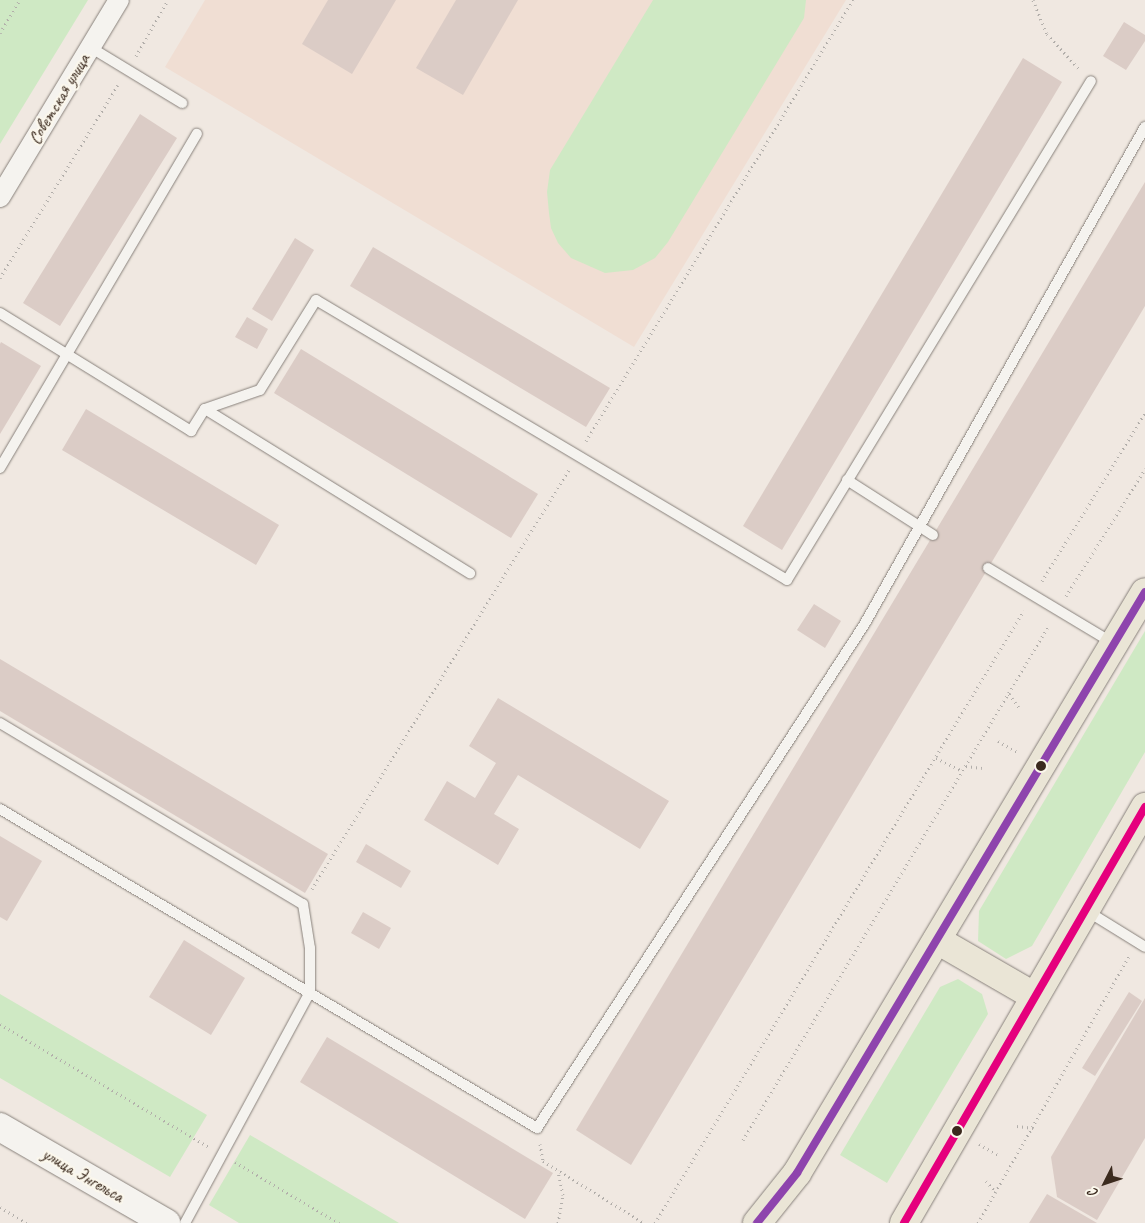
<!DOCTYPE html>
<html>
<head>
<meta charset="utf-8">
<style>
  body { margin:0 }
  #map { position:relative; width:1145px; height:1223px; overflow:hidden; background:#f0e8e1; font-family:Caveat,sans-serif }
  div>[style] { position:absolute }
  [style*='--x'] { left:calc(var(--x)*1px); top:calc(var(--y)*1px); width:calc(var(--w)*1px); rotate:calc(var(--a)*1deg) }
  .built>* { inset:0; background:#f0ded3 }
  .green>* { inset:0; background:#cfe9c4 }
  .building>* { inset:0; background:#dbccc6 }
  .path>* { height:3px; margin-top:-1.5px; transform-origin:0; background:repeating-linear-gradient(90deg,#b2aeaa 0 1px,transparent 0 5px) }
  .roads { filter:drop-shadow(0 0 1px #88817b) drop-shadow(0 0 1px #88817b) }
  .lane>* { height:10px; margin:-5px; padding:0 5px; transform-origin:5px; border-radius:5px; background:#f5f3ef }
  .street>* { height:20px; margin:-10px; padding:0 10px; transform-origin:10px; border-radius:10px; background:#f5f3ef }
  .secondary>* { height:28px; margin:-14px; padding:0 14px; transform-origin:14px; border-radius:14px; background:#f5f3ef }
  .primary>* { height:28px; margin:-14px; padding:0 14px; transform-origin:14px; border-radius:14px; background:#eae5d6 }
  .bus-1>* { height:8px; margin:-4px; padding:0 4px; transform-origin:4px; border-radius:4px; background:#8e44ad }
  .bus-2>* { height:8px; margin:-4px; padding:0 4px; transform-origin:4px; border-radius:4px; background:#e5007d }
  .dots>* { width:14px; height:14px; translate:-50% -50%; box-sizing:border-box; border:2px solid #fbf7ec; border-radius:50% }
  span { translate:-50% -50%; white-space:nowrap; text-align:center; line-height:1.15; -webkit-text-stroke:4.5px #fbf7ec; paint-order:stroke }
  .street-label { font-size:18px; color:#3b2a1e }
  .north { position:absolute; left:1080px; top:1158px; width:50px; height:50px; -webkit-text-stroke:4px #fbf7ec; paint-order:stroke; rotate:229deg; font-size:14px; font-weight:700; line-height:20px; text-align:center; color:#3b2a1e }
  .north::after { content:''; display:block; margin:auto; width:18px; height:22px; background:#3b2a1e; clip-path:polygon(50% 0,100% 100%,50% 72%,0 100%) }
</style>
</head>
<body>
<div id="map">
  <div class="built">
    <div style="clip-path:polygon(205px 0,846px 0,634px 347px,165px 67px)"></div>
  </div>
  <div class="green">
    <div style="clip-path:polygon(0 0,88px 0,0 144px)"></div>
    <div style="clip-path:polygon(653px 0,806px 0,804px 18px,668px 242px,655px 258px,633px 270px,605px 273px,571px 258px,558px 243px,551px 228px,549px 213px,547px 192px,550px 170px)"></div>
    <div style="clip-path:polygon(1145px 631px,1145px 752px,1032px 946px,1006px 959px,978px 941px,979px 911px)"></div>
    <div style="clip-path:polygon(958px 979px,982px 994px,988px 1014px,887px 1183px,840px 1155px,940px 987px)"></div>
    <div style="clip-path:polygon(0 994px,207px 1115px,170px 1177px,0 1078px)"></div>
    <div style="clip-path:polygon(250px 1135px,399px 1223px,239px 1223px,209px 1205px)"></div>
  </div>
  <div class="building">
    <div style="clip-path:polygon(328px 0,396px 0,352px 74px,302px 44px)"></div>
    <div style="clip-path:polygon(456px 0,518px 0,463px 95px,416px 68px)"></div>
    <div style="clip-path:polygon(1124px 22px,1145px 35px,1145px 41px,1126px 70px,1103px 56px)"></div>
    <div style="clip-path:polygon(1023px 58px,1062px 82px,782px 550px,743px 526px)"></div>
    <div style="clip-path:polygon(140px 114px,177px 138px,60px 326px,23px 303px)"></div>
    <div style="clip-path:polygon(1145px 182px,1145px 306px,631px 1165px,576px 1130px)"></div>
    <div style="clip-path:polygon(295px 238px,314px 250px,272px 321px,252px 309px)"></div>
    <div style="clip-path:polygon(373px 247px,610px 388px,586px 427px,350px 286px)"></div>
    <div style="clip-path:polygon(247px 317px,268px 329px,257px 349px,235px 337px)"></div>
    <div style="clip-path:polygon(1px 342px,41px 366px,0 434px,0 344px)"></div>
    <div style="clip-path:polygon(301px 349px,538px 494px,511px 538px,274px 393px)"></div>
    <div style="clip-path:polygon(86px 409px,279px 525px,256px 565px,62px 450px)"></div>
    <div style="clip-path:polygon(814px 604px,841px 621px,825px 648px,797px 630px)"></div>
    <div style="clip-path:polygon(0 659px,328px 854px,305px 893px,0 711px)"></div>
    <div style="clip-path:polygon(498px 698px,669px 801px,640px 849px,518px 775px,494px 814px,519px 829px,498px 865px,424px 820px,447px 781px,475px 798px,496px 763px,469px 746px)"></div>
    <div style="clip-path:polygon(0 836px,42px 861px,7px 921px,0 917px)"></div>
    <div style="clip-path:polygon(366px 844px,411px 871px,401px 888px,356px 862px)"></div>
    <div style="clip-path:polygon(363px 912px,391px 928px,379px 949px,351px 933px)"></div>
    <div style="clip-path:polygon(184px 940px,245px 978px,211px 1035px,149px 997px)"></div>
    <div style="clip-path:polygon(1129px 992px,1142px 1001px,1095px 1076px,1082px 1068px)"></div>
    <div style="clip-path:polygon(1145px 998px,1145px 1138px,1097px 1220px,1057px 1197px,1051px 1157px)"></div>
    <div style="clip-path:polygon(327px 1037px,553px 1173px,525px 1219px,300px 1082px)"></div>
    <div style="clip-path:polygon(1047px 1194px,1097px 1223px,1029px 1223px)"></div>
  </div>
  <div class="path">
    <div style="--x:1033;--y:0;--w:37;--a:68"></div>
    <div style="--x:1047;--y:34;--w:49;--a:47.5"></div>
    <div style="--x:0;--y:33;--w:39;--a:-59"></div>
    <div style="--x:136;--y:56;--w:64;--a:-60.3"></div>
    <div style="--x:0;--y:278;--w:226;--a:-58.6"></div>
    <div style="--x:586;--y:441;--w:516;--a:-58.81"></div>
    <div style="--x:1042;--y:581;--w:197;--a:-58.5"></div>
    <div style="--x:1066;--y:596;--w:150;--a:-58.1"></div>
    <div style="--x:1009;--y:694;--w:17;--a:54"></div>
    <div style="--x:998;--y:741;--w:24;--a:30"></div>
    <div style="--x:936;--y:758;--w:30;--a:26"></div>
    <div style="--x:966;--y:766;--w:16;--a:7"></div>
    <div style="--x:312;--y:889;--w:492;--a:-58.5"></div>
    <div style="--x:0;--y:1024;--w:243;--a:30.5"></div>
    <div style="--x:1017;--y:1126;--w:17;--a:7"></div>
    <div style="--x:743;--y:1140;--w:599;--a:-59.28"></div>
    <div style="--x:540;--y:1144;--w:17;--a:80"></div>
    <div style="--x:543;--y:1161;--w:119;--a:31.5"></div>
    <div style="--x:979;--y:1144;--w:24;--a:30"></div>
    <div style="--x:235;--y:1162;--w:121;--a:30.4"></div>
    <div style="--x:986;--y:1181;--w:15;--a:48"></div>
    <div style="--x:0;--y:1207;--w:31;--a:31"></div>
    <div style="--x:558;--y:1223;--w:28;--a:-80"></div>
    <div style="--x:563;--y:1195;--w:25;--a:-102"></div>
    <div style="--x:655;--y:1223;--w:715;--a:-58.95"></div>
    <div style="--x:978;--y:1223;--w:307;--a:-60.5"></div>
  </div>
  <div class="roads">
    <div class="lane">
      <div style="--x:90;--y:47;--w:108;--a:31.3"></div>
      <div style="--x:0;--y:313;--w:225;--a:31.7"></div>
      <div style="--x:191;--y:431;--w:26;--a:-58"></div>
      <div style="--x:205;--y:409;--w:312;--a:31.8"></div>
      <div style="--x:205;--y:409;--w:58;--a:-19.1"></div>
      <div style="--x:260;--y:390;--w:106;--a:-58.1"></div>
      <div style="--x:316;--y:300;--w:548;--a:30.73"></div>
      <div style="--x:787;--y:580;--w:584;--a:-58.65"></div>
      <div style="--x:0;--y:468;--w:388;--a:-59.5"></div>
      <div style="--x:847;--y:480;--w:102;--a:32.6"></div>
      <div style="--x:988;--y:568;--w:146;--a:31"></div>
      <div style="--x:0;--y:723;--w:353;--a:30.9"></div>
      <div style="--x:303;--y:904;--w:45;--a:81"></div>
      <div style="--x:310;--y:948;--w:44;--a:90"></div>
      <div style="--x:310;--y:992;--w:263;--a:118.4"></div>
      <div style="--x:0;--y:809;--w:625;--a:30.71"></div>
      <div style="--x:537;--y:1128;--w:600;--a:-56.97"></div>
      <div style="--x:864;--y:625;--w:572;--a:-60.57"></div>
      <div style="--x:1087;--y:911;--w:68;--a:31.8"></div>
    </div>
    <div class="street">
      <div style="--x:0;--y:197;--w:230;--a:-58.9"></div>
    </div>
    <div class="secondary">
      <div style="--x:0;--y:1127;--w:192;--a:30"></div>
    </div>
    <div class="primary">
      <div style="--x:937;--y:940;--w:112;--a:30"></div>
      <div style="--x:757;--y:1223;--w:64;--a:-51.3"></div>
      <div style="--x:797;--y:1173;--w:677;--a:-59.08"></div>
      <div style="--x:904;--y:1223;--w:481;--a:-59.9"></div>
    </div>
  </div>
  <div class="bus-1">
    <div style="--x:757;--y:1223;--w:64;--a:-51.3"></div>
    <div style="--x:797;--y:1173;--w:677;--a:-59.08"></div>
  </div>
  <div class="bus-2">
    <div style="--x:904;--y:1223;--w:481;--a:-59.9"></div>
  </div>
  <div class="dots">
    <div style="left:1041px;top:766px;background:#3b2a1e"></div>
    <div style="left:957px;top:1131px;background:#3b2a1e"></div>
  </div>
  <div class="street-label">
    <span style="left:59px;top:99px;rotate:-59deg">Советская улица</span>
    <span style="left:83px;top:1175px;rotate:30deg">улица Энгельса</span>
  </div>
  <div class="north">С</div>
</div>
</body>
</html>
